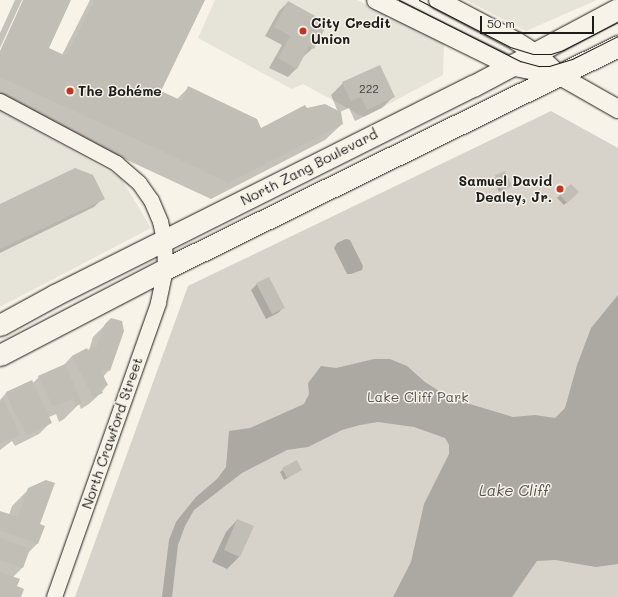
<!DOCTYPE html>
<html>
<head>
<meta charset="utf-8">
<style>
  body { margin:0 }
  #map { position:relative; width:618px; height:597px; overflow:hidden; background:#f7f3e8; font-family:Mali,sans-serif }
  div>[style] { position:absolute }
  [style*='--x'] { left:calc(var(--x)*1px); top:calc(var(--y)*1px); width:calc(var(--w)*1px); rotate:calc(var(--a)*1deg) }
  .built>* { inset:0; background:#e6e3d9 }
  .green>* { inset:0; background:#d7d3cb }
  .water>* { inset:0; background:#aca9a2 }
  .shadow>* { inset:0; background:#0003 }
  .building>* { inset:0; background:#c0beb5 }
  .roads { filter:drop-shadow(0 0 1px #1c1c1c) drop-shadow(0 0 1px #1c1c1c) }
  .minor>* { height:15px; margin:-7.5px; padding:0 7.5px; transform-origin:7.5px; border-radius:7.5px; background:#f7f3e8 }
  .tertiary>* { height:18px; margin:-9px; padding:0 9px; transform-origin:9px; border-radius:9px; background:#f7f3e8 }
  .secondary>* { height:21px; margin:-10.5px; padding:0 10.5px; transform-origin:10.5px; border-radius:10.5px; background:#f7f3e8 }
  .tram>* { height:1px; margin:-0.5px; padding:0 0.5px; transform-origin:0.5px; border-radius:0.5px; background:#1c1c1c }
  .dots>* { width:11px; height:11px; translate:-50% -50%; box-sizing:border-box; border:2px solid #f7f3e8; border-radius:50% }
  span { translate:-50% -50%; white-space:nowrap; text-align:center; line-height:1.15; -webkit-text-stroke:3px #f7f3e8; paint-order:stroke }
  .number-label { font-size:12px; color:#454442 }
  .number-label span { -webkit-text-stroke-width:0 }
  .poi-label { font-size:14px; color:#1c1c1c; font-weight:700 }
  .left { translate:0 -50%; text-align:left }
  .right { translate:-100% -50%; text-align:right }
  .street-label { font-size:14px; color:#1c1c1c }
  .park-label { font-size:14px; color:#545351 }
  .water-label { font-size:15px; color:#565452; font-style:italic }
  .scale { position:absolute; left:480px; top:16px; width:114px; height:18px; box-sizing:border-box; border:2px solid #1c1c1c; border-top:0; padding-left:5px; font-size:12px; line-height:14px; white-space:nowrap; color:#1c1c1c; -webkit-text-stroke:3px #f7f3e8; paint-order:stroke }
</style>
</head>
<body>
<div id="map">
  <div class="built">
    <div style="clip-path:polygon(215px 0,357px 0,444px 44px,443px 75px,364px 117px,303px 84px,292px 89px,198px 38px)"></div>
    <div style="clip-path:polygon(466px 0,597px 0,526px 31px)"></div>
    <div style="clip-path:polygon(0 110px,121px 178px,151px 228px,0 307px)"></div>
  </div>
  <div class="green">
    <div style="clip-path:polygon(551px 111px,618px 148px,618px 597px,75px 597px,188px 286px)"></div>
  </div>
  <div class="water">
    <div style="clip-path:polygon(346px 239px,350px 240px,363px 266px,362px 270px,351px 274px,347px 274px,334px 248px,337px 243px)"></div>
    <div style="clip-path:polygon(618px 295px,618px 564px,596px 567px,555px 560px,537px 561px,512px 597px,393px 597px,411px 562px,424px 504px,449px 454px,449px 445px,445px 438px,414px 427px,378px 422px,360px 425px,342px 430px,308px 447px,287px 450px,242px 473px,194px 510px,185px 526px,178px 545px,172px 597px,162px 597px,169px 540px,176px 522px,183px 513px,196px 497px,217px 479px,226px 467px,229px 431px,250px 428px,304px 404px,309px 394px,308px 383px,321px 366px,336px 368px,374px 359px,390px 359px,407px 366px,425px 382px,444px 394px,463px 402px,513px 417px,535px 415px,555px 418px,565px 408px,577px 365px,591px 328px)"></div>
  </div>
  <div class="shadow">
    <div style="clip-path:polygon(15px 0,22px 0,0 48px,0 33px)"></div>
    <div style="clip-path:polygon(24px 0,70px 0,48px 49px,62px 55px,90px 0,204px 0,160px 91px,177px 99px,189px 87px,261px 129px,306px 109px,338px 112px,331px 95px,343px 83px,394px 96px,382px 108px,355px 121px,349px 108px,340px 112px,342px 124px,325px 140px,211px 199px,0 101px,0 53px)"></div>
    <div style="clip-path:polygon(288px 2px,313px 48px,303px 57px,297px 68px,288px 77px,269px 68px,282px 45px,265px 36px,279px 11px)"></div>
    <div style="clip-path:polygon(505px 172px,511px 185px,499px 192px,493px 179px)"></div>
    <div style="clip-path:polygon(571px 185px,575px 195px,564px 205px,557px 198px)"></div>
    <div style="clip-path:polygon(103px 198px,94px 207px,0 253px,0 205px)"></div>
    <div style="clip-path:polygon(257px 284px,284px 307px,278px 313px,266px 319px,251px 290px)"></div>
    <div style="clip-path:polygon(111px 319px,109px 370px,103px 377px,107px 385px,101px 393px,89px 404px,81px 409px,79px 404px,64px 419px,59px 422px,56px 414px,49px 417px,51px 422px,39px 434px,15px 446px,12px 441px,0 450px,0 400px,6px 393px,31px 381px,32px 384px,39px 377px,63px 366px,72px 356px,89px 350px,93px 337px)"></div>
    <div style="clip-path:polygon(296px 461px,301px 470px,284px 480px,280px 472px)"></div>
    <div style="clip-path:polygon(29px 489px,39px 525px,37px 544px,28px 553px,22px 568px,12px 578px,20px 597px,0 597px,0 512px,9px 515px,12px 506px)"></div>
    <div style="clip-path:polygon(237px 520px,252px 526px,239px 557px,227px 569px,212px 562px,226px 532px)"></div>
  </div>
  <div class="building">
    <div style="clip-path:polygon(23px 0,71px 0,49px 48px,66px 56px,95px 0,205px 0,161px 91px,182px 101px,188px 86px,257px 119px,261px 128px,305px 105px,307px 108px,325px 104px,341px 112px,343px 124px,228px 183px,162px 151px,0 77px,0 51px)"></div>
    <div style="clip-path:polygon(288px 1px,328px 23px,314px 49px,309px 46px,297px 69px,278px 58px,290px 36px,274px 27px)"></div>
    <div style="clip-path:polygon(380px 65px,395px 97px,367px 110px,361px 97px,351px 101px,342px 82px)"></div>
    <div style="clip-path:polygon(75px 168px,93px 175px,105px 199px,0 249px,0 204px)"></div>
    <div style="clip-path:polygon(505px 171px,512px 186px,502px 190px,495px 175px)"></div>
    <div style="clip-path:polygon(571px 184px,579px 192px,567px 203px,559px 194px)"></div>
    <div style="clip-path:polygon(269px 277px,285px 308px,272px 314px,256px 283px)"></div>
    <div style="clip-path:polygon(111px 318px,122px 321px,124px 331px,110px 371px,105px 369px,101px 371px,108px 385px,101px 389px,103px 393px,93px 397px,72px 356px,87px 348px,88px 350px,95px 346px,96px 348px,105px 324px)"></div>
    <div style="clip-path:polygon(65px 364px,82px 403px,76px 406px,73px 398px,53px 407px,38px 376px)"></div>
    <div style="clip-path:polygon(32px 380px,52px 423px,27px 435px,17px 416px,16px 417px,6px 392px)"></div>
    <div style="clip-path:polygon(4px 400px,20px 435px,0 444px,0 402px)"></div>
    <div style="clip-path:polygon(297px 460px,302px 470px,287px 478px,282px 468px)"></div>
    <div style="clip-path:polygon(46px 480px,55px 483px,40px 524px,45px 526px,38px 544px,0 530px,0 511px,18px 517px,28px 488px)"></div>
    <div style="clip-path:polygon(237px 519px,254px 526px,240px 557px,224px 550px)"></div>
    <div style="clip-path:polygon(0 538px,30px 549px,23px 568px,0 560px)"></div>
    <div style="clip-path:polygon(0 572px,20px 579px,17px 586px,24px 589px,21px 597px,0 597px)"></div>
  </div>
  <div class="roads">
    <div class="minor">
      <div style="--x:0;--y:101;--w:132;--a:28.1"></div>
      <div style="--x:116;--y:163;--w:30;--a:41"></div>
      <div style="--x:139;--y:183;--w:21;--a:55"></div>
      <div style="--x:151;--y:200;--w:23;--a:67"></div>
      <div style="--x:160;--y:221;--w:19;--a:78"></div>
      <div style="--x:164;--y:240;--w:29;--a:88"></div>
      <div style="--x:165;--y:269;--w:35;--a:102"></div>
      <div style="--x:158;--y:303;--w:312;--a:109.5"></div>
    </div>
    <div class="tertiary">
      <div style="--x:376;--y:0;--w:149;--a:26.2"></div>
      <div style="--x:510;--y:66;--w:50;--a:11.5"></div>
      <div style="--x:438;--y:0;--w:88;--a:27.7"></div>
      <div style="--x:516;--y:41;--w:26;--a:32"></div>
      <div style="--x:538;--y:55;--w:30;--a:44"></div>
      <div style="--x:560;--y:76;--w:67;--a:29.6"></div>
    </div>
    <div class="secondary">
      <div style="--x:0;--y:325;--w:63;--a:-28.6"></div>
      <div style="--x:55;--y:295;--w:467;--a:-26.6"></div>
      <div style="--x:473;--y:86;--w:164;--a:-28"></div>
      <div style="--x:0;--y:355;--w:186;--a:-27.5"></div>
      <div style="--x:165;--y:269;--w:505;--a:-26.21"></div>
    </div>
  </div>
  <div class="tram">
    <div style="--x:399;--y:0;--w:136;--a:26.8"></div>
    <div style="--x:520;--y:61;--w:20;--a:15"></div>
    <div style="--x:539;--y:66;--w:10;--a:0"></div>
    <div style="--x:549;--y:66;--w:24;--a:-17"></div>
    <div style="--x:572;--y:59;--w:51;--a:-26.6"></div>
    <div style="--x:419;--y:0;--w:102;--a:27.3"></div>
    <div style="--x:510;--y:47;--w:24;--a:17"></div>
    <div style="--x:533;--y:54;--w:18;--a:0"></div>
    <div style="--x:551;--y:54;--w:13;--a:-18"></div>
    <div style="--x:563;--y:50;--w:62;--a:-27"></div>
  </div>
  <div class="dots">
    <div style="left:303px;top:31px;background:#c8321e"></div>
    <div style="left:70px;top:91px;background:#c8321e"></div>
    <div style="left:560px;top:189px;background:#c8321e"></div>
  </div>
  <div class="number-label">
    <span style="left:369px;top:89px">222</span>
  </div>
  <div class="poi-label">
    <span class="left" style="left:311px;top:31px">City Credit<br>Union</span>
    <span class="left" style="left:78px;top:91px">The Bohéme</span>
    <span class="right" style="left:552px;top:189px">Samuel David<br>Dealey, Jr.</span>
  </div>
  <div class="street-label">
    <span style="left:309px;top:167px;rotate:-27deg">North Zang Boulevard</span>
    <span style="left:112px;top:433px;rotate:-71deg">North Crawford Street</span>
  </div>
  <div class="park-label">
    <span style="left:418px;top:397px">Lake Cliff Park</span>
  </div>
  <div class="water-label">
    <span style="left:514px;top:491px">Lake Cliff</span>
  </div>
  <div class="scale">50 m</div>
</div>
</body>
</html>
